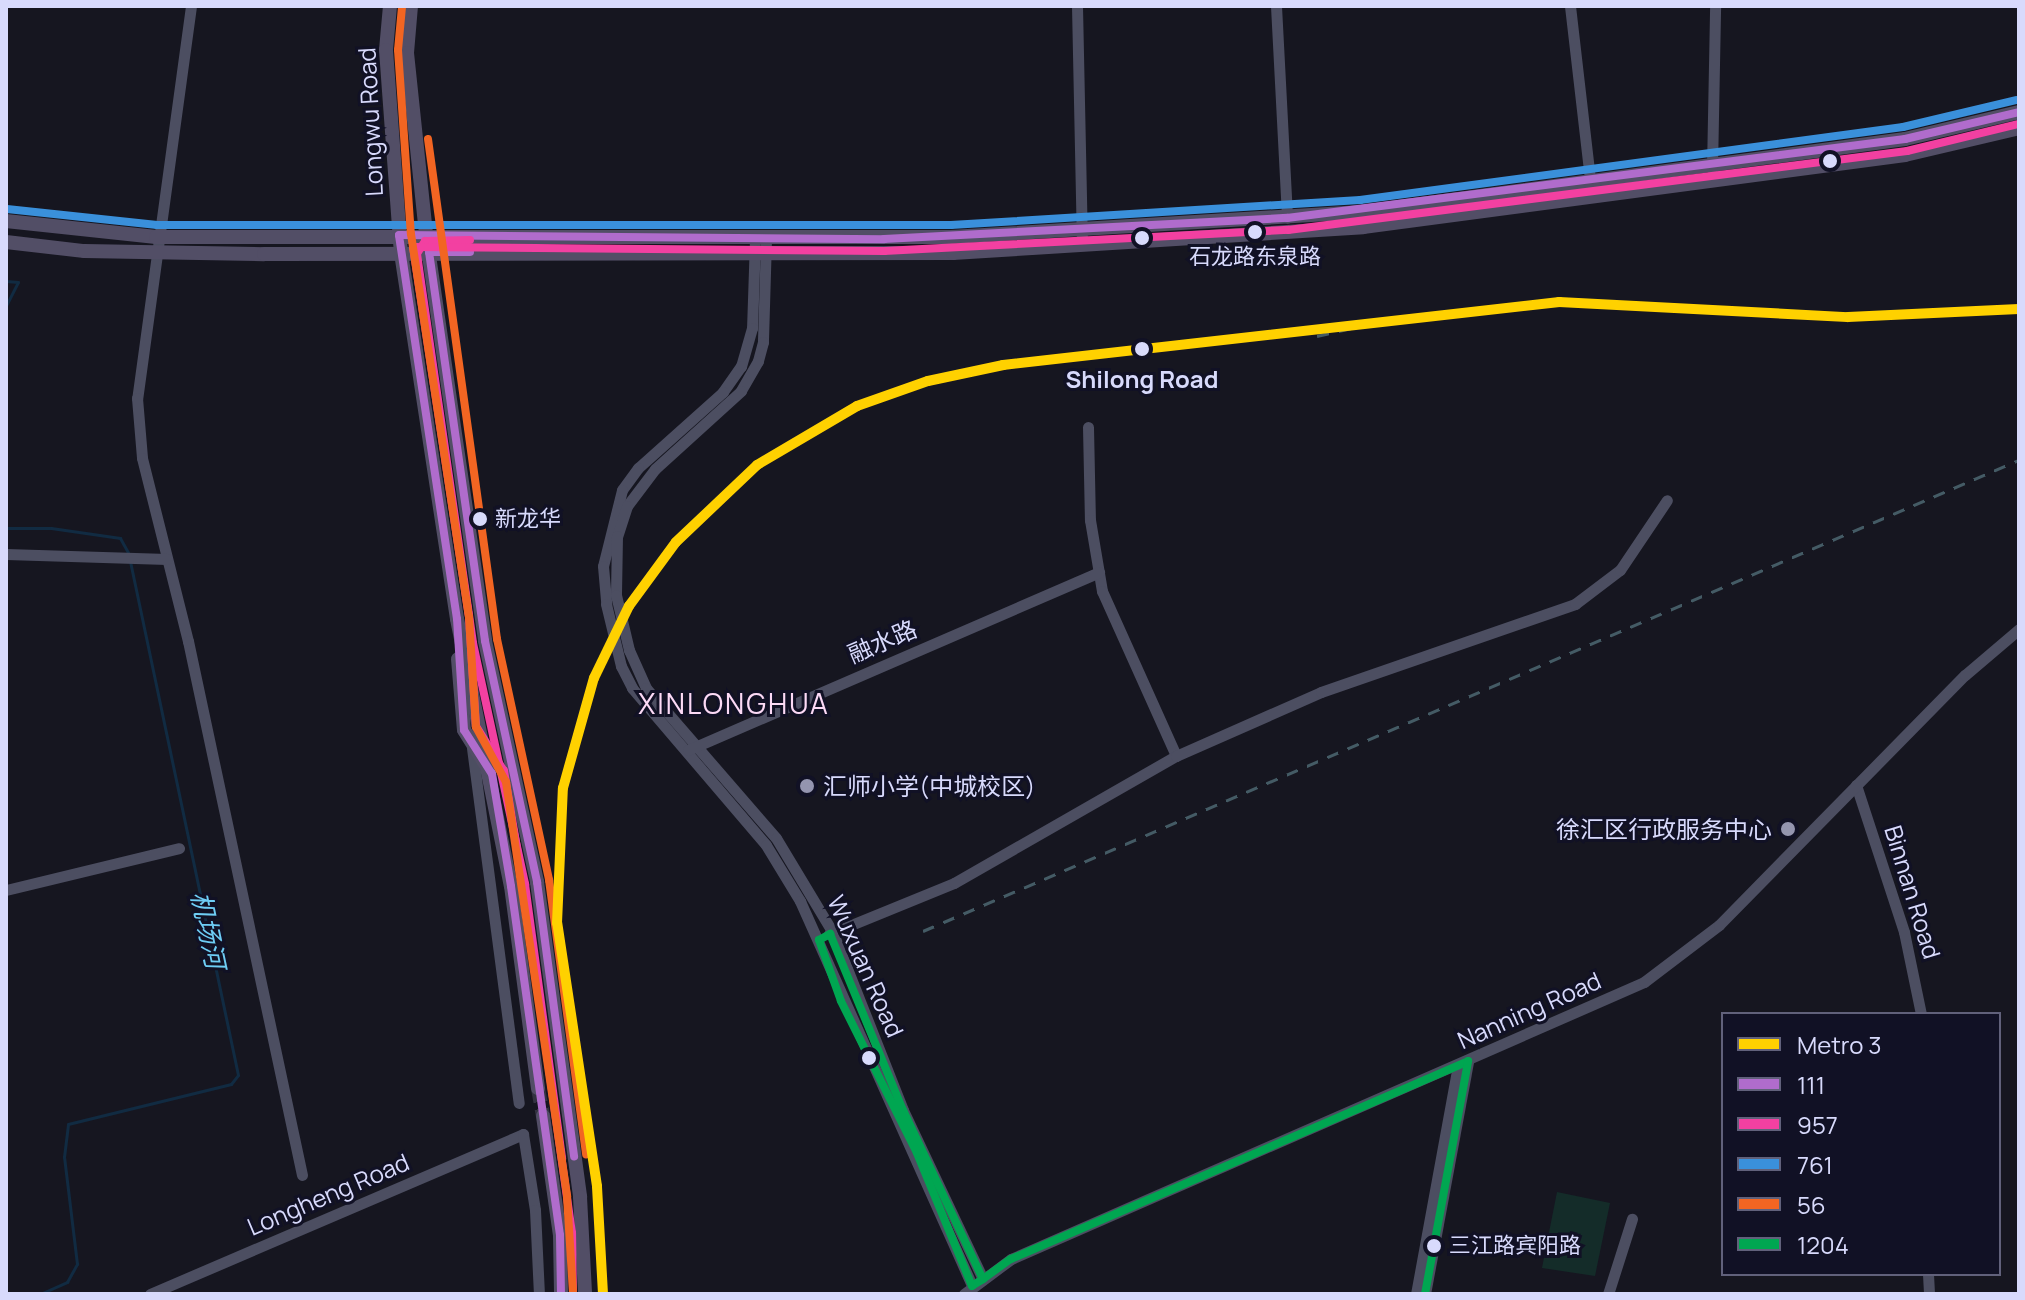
<!DOCTYPE html>
<html>
<head>
<meta charset="utf-8">
<style>
  body { margin:0 }
  #map { position:relative; width:2025px; height:1300px; overflow:hidden; background:#161620; font-family:Manrope,"Noto Sans SC",sans-serif }
  div>[style] { position:absolute }
  [style*='--x'] { left:calc(var(--x)*1px); top:calc(var(--y)*1px); width:calc(var(--w)*1px); rotate:calc(var(--a)*1deg) }
  .green>* { inset:0; background:#142c29 }
  .stream>* { height:3px; margin:-1.5px; padding:0 1.5px; transform-origin:1.5px; border-radius:1.5px; background:#112b42 }
  .major-tunnel>* { height:14px; margin-top:-7px; transform-origin:0; background:repeating-linear-gradient(90deg,#333341 0 14px,transparent 0 21px) }
  .minor>* { height:11px; margin:-5.5px; padding:0 5.5px; transform-origin:5.5px; border-radius:5.5px; background:#4c4e61 }
  .major>* { height:14px; margin:-7px; padding:0 7px; transform-origin:7px; border-radius:7px; background:#524e66 }
  .rail>* { height:3px; margin-top:-1.5px; transform-origin:0; background:repeating-linear-gradient(90deg,#445b65 0 12px,transparent 0 22px) }
  .bus-1>* { height:8px; margin:-4px; padding:0 4px; transform-origin:4px; border-radius:4px; background:#b06ccc }
  .bus-2>* { height:8px; margin:-4px; padding:0 4px; transform-origin:4px; border-radius:4px; background:#f240a1 }
  .bus-3>* { height:8px; margin:-4px; padding:0 4px; transform-origin:4px; border-radius:4px; background:#3a90db }
  .bus-4>* { height:8px; margin:-4px; padding:0 4px; transform-origin:4px; border-radius:4px; background:#f26522 }
  .bus-5>* { height:8px; margin:-4px; padding:0 4px; transform-origin:4px; border-radius:4px; background:#00a651 }
  .metro-1>* { height:10px; margin:-5px; padding:0 5px; transform-origin:5px; border-radius:5px; background:#ffd100 }
  .dots>* { width:22px; height:22px; translate:-50% -50%; box-sizing:border-box; border:4px solid #111125; border-radius:50% }
  span { translate:-50% -50%; white-space:nowrap; text-align:center; line-height:1.15; -webkit-text-stroke:6px #111125; paint-order:stroke }
  .bus-label { font-size:22px; color:#d8dafc }
  .left { translate:0 -50%; text-align:left }
  .street-label { font-size:24px; color:#d8dafc }
  .stop-label { font-size:24px; color:#d8dafc; font-weight:700 }
  .poi-label { font-size:24px; color:#d8dafc }
  .right { translate:-100% -50%; text-align:right }
  .water-label { font-size:26px; color:#6ecdf5; font-style:italic }
  .quarter-label { font-size:28px; color:#fcdaf6; letter-spacing:2px }
  .frame { position:absolute; inset:0; border:8px solid #d8dafc; pointer-events:none }
  .legend { position:absolute; left:1721px; top:1012px; width:280px; height:264px; box-sizing:border-box; background:#111125; border:2px solid #61617b; margin:0; padding:10px 14px; list-style:none; font-size:24px; color:#d8dafc }
  .legend li { display:flex; align-items:center; gap:16px; height:40px }
  .legend b { width:40px; border:2px solid #61617b }
</style>
</head>
<body>
<div id="map">
  <div class="green">
    <div style="clip-path:polygon(1557px 1192px,1610px 1203px,1595px 1276px,1542px 1268px)"></div>
  </div>
  <div class="stream">
    <div style="--x:6;--y:281;--w:12;--a:5"></div>
    <div style="--x:18;--y:282;--w:27;--a:117"></div>
    <div style="--x:6;--y:528;--w:45;--a:0"></div>
    <div style="--x:51;--y:528;--w:70;--a:8.2"></div>
    <div style="--x:120;--y:538;--w:18;--a:61"></div>
    <div style="--x:40;--y:1294;--w:30;--a:-24"></div>
    <div style="--x:67;--y:1282;--w:21;--a:-61"></div>
    <div style="--x:77;--y:1264;--w:108;--a:-96.9"></div>
    <div style="--x:64;--y:1157;--w:33;--a:-83"></div>
    <div style="--x:68;--y:1124;--w:168;--a:-13.8"></div>
    <div style="--x:231;--y:1084;--w:11;--a:-52"></div>
    <div style="--x:238;--y:1075;--w:525;--a:-101.87"></div>
  </div>
  <div class="major-tunnel">
    <div style="--x:538;--y:1088;--w:28;--a:80"></div>
  </div>
  <div class="minor">
    <div style="--x:191;--y:6;--w:396;--a:97.8"></div>
    <div style="--x:137;--y:398;--w:60;--a:85.2"></div>
    <div style="--x:142;--y:458;--w:189;--a:75.9"></div>
    <div style="--x:188;--y:641;--w:546;--a:77.95"></div>
    <div style="--x:1077;--y:6;--w:231;--a:88.8"></div>
    <div style="--x:1276;--y:6;--w:212;--a:87"></div>
    <div style="--x:1570;--y:6;--w:175;--a:83.4"></div>
    <div style="--x:1712;--y:169;--w:163;--a:-88.9"></div>
    <div style="--x:755;--y:239;--w:89;--a:91.9"></div>
    <div style="--x:752;--y:328;--w:40;--a:106"></div>
    <div style="--x:741;--y:366;--w:32;--a:125"></div>
    <div style="--x:723;--y:392;--w:114;--a:138.2"></div>
    <div style="--x:638;--y:468;--w:27;--a:126"></div>
    <div style="--x:622;--y:490;--w:78;--a:104"></div>
    <div style="--x:603;--y:566;--w:38;--a:85"></div>
    <div style="--x:606;--y:604;--w:64;--a:76.4"></div>
    <div style="--x:621;--y:666;--w:25;--a:63"></div>
    <div style="--x:632;--y:688;--w:206;--a:49.5"></div>
    <div style="--x:766;--y:845;--w:66;--a:58.7"></div>
    <div style="--x:800;--y:901;--w:422;--a:65.9"></div>
    <div style="--x:766;--y:239;--w:103;--a:91.7"></div>
    <div style="--x:763;--y:342;--w:20;--a:105"></div>
    <div style="--x:758;--y:361;--w:34;--a:120"></div>
    <div style="--x:741;--y:391;--w:116;--a:137.8"></div>
    <div style="--x:655;--y:469;--w:46;--a:127.1"></div>
    <div style="--x:627;--y:506;--w:32;--a:108"></div>
    <div style="--x:617;--y:536;--w:59;--a:91"></div>
    <div style="--x:616;--y:595;--w:57;--a:76.7"></div>
    <div style="--x:629;--y:650;--w:42;--a:65.9"></div>
    <div style="--x:646;--y:688;--w:198;--a:49.1"></div>
    <div style="--x:776;--y:838;--w:111;--a:59"></div>
    <div style="--x:833;--y:933;--w:190;--a:68.4"></div>
    <div style="--x:903;--y:1110;--w:187;--a:64.7"></div>
    <div style="--x:1088;--y:427;--w:93;--a:88.8"></div>
    <div style="--x:1090;--y:520;--w:72;--a:80.4"></div>
    <div style="--x:1102;--y:591;--w:181;--a:65.8"></div>
    <div style="--x:6;--y:554;--w:161;--a:1.8"></div>
    <div style="--x:472;--y:748;--w:358;--a:82.5"></div>
    <div style="--x:688;--y:750;--w:448;--a:-23.4"></div>
    <div style="--x:1856;--y:785;--w:155;--a:71.9"></div>
    <div style="--x:1904;--y:932;--w:84;--a:78.3"></div>
    <div style="--x:6;--y:890;--w:178;--a:-13.6"></div>
    <div style="--x:829;--y:934;--w:135;--a:-22.2"></div>
    <div style="--x:954;--y:883;--w:256;--a:-29.8"></div>
    <div style="--x:1176;--y:756;--w:158;--a:-23.8"></div>
    <div style="--x:1321;--y:692;--w:269;--a:-19.1"></div>
    <div style="--x:1575;--y:604;--w:56;--a:-37.1"></div>
    <div style="--x:1620;--y:570;--w:84;--a:-56.1"></div>
    <div style="--x:1928;--y:1274;--w:20;--a:87"></div>
    <div style="--x:150;--y:1294;--w:406;--a:-23.2"></div>
    <div style="--x:523;--y:1134;--w:77;--a:81"></div>
    <div style="--x:535;--y:1210;--w:84;--a:87.3"></div>
    <div style="--x:964;--y:1294;--w:59;--a:-36.7"></div>
    <div style="--x:1011;--y:1259;--w:691;--a:-23.63"></div>
    <div style="--x:1644;--y:982;--w:94;--a:-37.2"></div>
    <div style="--x:1719;--y:925;--w:351;--a:-45.5"></div>
    <div style="--x:1965;--y:675;--w:71;--a:-40.4"></div>
    <div style="--x:1416;--y:1294;--w:233;--a:-79.6"></div>
    <div style="--x:1425;--y:1294;--w:237;--a:-79.5"></div>
    <div style="--x:1608;--y:1294;--w:79;--a:-72.3"></div>
  </div>
  <div class="major">
    <div style="--x:390;--y:6;--w:44;--a:95.2"></div>
    <div style="--x:386;--y:50;--w:204;--a:85.8"></div>
    <div style="--x:401;--y:253;--w:370;--a:81.3"></div>
    <div style="--x:457;--y:619;--w:272;--a:78.6"></div>
    <div style="--x:511;--y:886;--w:204;--a:82.4"></div>
    <div style="--x:411;--y:6;--w:47;--a:94.9"></div>
    <div style="--x:407;--y:53;--w:183;--a:84"></div>
    <div style="--x:426;--y:235;--w:410;--a:81.7"></div>
    <div style="--x:485;--y:641;--w:247;--a:77.8"></div>
    <div style="--x:537;--y:882;--w:318;--a:82.2"></div>
    <div style="--x:580;--y:1197;--w:97;--a:87"></div>
    <div style="--x:6;--y:221;--w:151;--a:6.1"></div>
    <div style="--x:156;--y:237;--w:795;--a:0"></div>
    <div style="--x:951;--y:237;--w:411;--a:-3.5"></div>
    <div style="--x:1361;--y:212;--w:549;--a:-7.64"></div>
    <div style="--x:1905;--y:139;--w:117;--a:-13.3"></div>
    <div style="--x:6;--y:242;--w:79;--a:6.6"></div>
    <div style="--x:84;--y:251;--w:180;--a:1"></div>
    <div style="--x:264;--y:254;--w:689;--a:-0.08"></div>
    <div style="--x:953;--y:253;--w:411;--a:-3.6"></div>
    <div style="--x:1363;--y:227;--w:547;--a:-7.57"></div>
    <div style="--x:1905;--y:155;--w:117;--a:-13.3"></div>
    <div style="--x:458;--y:659;--w:71;--a:85.2"></div>
    <div style="--x:464;--y:730;--w:47;--a:58"></div>
    <div style="--x:543;--y:1116;--w:120;--a:81.9"></div>
    <div style="--x:560;--y:1235;--w:59;--a:89"></div>
  </div>
  <div class="rail">
    <div style="--x:1317;--y:336;--w:67;--a:-13"></div>
    <div style="--x:923;--y:931;--w:1193;--a:-23.26"></div>
  </div>
  <div class="bus-1">
    <div style="--x:470;--y:252;--w:41;--a:180"></div>
    <div style="--x:429;--y:252;--w:393;--a:81.8"></div>
    <div style="--x:485;--y:641;--w:247;--a:77.8"></div>
    <div style="--x:537;--y:882;--w:277;--a:82.3"></div>
    <div style="--x:561;--y:1294;--w:59;--a:-91"></div>
    <div style="--x:560;--y:1235;--w:352;--a:-98"></div>
    <div style="--x:511;--y:886;--w:114;--a:-99.6"></div>
    <div style="--x:492;--y:774;--w:52;--a:-122.5"></div>
    <div style="--x:464;--y:730;--w:111;--a:-93.6"></div>
    <div style="--x:457;--y:619;--w:388;--a:-98.6"></div>
    <div style="--x:399;--y:235;--w:485;--a:0.5"></div>
    <div style="--x:884;--y:239;--w:404;--a:-3"></div>
    <div style="--x:1287;--y:218;--w:623;--a:-7.28"></div>
    <div style="--x:1905;--y:139;--w:117;--a:-13.3"></div>
  </div>
  <div class="bus-2">
    <div style="--x:470;--y:240;--w:45;--a:178.7"></div>
    <div style="--x:425;--y:241;--w:15;--a:122"></div>
    <div style="--x:417;--y:254;--w:393;--a:81.8"></div>
    <div style="--x:473;--y:643;--w:247;--a:77.8"></div>
    <div style="--x:525;--y:884;--w:277;--a:82.3"></div>
    <div style="--x:573;--y:1294;--w:61;--a:-90.9"></div>
    <div style="--x:572;--y:1233;--w:352;--a:-98"></div>
    <div style="--x:523;--y:884;--w:115;--a:-99.5"></div>
    <div style="--x:504;--y:771;--w:53;--a:-121.9"></div>
    <div style="--x:476;--y:726;--w:109;--a:-93.7"></div>
    <div style="--x:469;--y:617;--w:374;--a:-98.6"></div>
    <div style="--x:413;--y:247;--w:471;--a:0.5"></div>
    <div style="--x:884;--y:251;--w:405;--a:-3"></div>
    <div style="--x:1288;--y:230;--w:624;--a:-7.27"></div>
    <div style="--x:1907;--y:151;--w:115;--a:-13.6"></div>
  </div>
  <div class="bus-3">
    <div style="--x:7;--y:209;--w:151;--a:6.1"></div>
    <div style="--x:157;--y:225;--w:794;--a:0"></div>
    <div style="--x:951;--y:225;--w:410;--a:-3.5"></div>
    <div style="--x:1360;--y:200;--w:548;--a:-7.66"></div>
    <div style="--x:1903;--y:127;--w:116;--a:-13.4"></div>
  </div>
  <div class="bus-4">
    <div style="--x:402;--y:7;--w:43;--a:95.3"></div>
    <div style="--x:398;--y:50;--w:184;--a:86"></div>
    <div style="--x:411;--y:234;--w:387;--a:81.4"></div>
    <div style="--x:469;--y:617;--w:110;--a:86.4"></div>
    <div style="--x:476;--y:727;--w:63;--a:61.4"></div>
    <div style="--x:506;--y:782;--w:419;--a:81.6"></div>
    <div style="--x:567;--y:1197;--w:96;--a:86.4"></div>
    <div style="--x:428;--y:139;--w:505;--a:82.14"></div>
    <div style="--x:497;--y:639;--w:247;--a:77.8"></div>
    <div style="--x:549;--y:880;--w:277;--a:82.3"></div>
  </div>
  <div class="bus-5">
    <div style="--x:830;--y:934;--w:191;--a:67.5"></div>
    <div style="--x:903;--y:1110;--w:187;--a:64.7"></div>
    <div style="--x:983;--y:1279;--w:13;--a:148"></div>
    <div style="--x:972;--y:1286;--w:144;--a:-112.5"></div>
    <div style="--x:917;--y:1153;--w:170;--a:-116.6"></div>
    <div style="--x:841;--y:1001;--w:65;--a:-109.8"></div>
    <div style="--x:819;--y:940;--w:13;--a:-29"></div>
    <div style="--x:983;--y:1279;--w:34;--a:-36"></div>
    <div style="--x:1011;--y:1259;--w:498;--a:-23.4"></div>
    <div style="--x:1425;--y:1294;--w:237;--a:-79.5"></div>
  </div>
  <div class="metro-1">
    <div style="--x:603;--y:1294;--w:108;--a:-93.2"></div>
    <div style="--x:597;--y:1186;--w:266;--a:-98.6"></div>
    <div style="--x:557;--y:923;--w:135;--a:-87.5"></div>
    <div style="--x:563;--y:788;--w:114;--a:-74.3"></div>
    <div style="--x:594;--y:678;--w:80;--a:-64.1"></div>
    <div style="--x:629;--y:606;--w:79;--a:-53.7"></div>
    <div style="--x:676;--y:542;--w:112;--a:-43.5"></div>
    <div style="--x:757;--y:465;--w:116;--a:-30.5"></div>
    <div style="--x:857;--y:406;--w:75;--a:-19.4"></div>
    <div style="--x:928;--y:381;--w:77;--a:-12"></div>
    <div style="--x:1003;--y:365;--w:560;--a:-6.46"></div>
    <div style="--x:1559;--y:302;--w:289;--a:3"></div>
    <div style="--x:1848;--y:317;--w:171;--a:-2.7"></div>
  </div>
  <div class="dots">
    <div style="left:1830px;top:161px;background:#d8dafc"></div>
    <div style="left:1255px;top:232px;background:#d8dafc"></div>
    <div style="left:1142px;top:238px;background:#d8dafc"></div>
    <div style="left:1142px;top:349px;background:#d8dafc"></div>
    <div style="left:480px;top:519px;background:#d8dafc"></div>
    <div style="left:807px;top:786px;background:#9495af"></div>
    <div style="left:1788px;top:829px;background:#9495af"></div>
    <div style="left:869px;top:1058px;background:#d8dafc"></div>
    <div style="left:1434px;top:1246px;background:#d8dafc"></div>
  </div>
  <div class="bus-label">
    <span style="left:1255px;top:257px">石龙路东泉路</span>
    <span class="left" style="left:495px;top:519px">新龙华</span>
    <span class="left" style="left:1449px;top:1246px">三江路宾阳路</span>
  </div>
  <div class="street-label">
    <span style="left:370px;top:122px;rotate:-93deg">Longwu Road</span>
    <span style="left:882px;top:641px;rotate:-23deg">融水路</span>
    <span style="left:1913px;top:892px;rotate:73deg">Binnan Road</span>
    <span style="left:866px;top:966px;rotate:66deg">Wuxuan Road</span>
    <span style="left:1529px;top:1010px;rotate:-24deg">Nanning Road</span>
    <span style="left:328px;top:1194px;rotate:-23deg">Longheng Road</span>
  </div>
  <div class="stop-label">
    <span style="left:1142px;top:379px">Shilong Road</span>
  </div>
  <div class="poi-label">
    <span class="left" style="left:823px;top:786px">汇师小学(中城校区)</span>
    <span class="right" style="left:1772px;top:829px">徐汇区行政服务中心</span>
  </div>
  <div class="water-label">
    <span style="left:208px;top:930px;rotate:78deg">机场河</span>
  </div>
  <div class="quarter-label">
    <span style="left:734px;top:703px">XINLONGHUA</span>
  </div>
  <div class="frame"></div>
  <ul class="legend">
  <li><b style="height:10px;background:#ffd100"></b>Metro 3</li>
  <li><b style="height:10px;background:#b06ccc"></b>111</li>
  <li><b style="height:10px;background:#f240a1"></b>957</li>
  <li><b style="height:10px;background:#3a90db"></b>761</li>
  <li><b style="height:10px;background:#f26522"></b>56</li>
  <li><b style="height:10px;background:#00a651"></b>1204</li>
  </ul>
</div>
</body>
</html>
